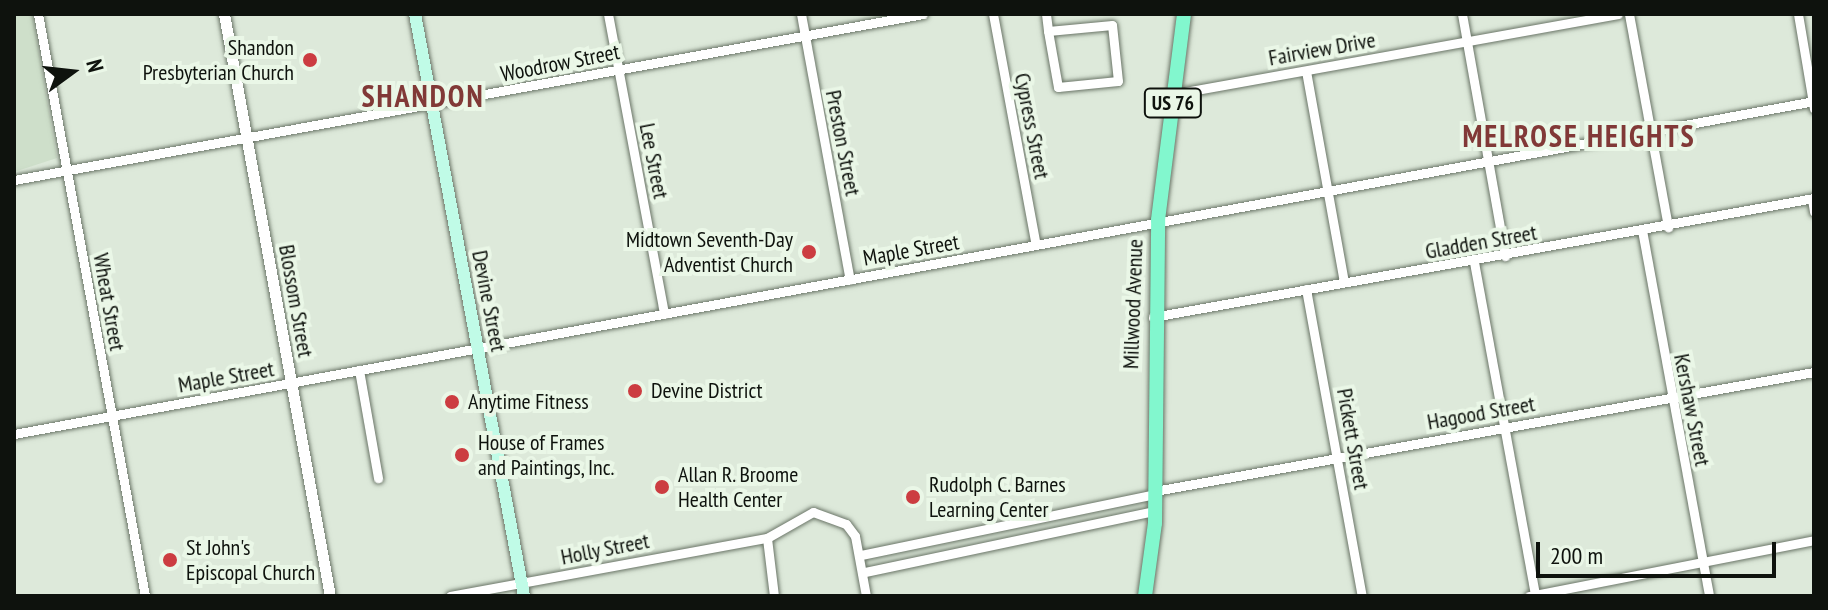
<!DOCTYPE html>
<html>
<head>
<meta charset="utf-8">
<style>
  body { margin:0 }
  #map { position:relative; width:1828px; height:610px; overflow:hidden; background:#dde9da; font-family:"PT Sans Narrow",sans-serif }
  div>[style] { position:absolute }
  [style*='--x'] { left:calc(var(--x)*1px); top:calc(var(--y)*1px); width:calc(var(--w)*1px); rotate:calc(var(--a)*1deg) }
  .built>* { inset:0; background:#cedfca }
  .roads { filter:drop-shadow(0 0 2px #6a7567) drop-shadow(0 0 2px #6a7567) }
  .minor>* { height:9px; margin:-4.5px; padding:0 4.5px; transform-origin:4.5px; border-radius:4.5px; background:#fff }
  .tertiary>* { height:11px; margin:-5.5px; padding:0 5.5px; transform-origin:5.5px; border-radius:5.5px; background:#fff }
  .secondary>* { height:12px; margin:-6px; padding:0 6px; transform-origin:6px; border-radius:6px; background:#c0fbe7 }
  .primary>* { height:14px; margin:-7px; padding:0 7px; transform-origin:7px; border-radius:7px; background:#82f7ce }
  .dots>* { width:22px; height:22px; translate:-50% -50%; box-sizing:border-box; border:4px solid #eaf7e7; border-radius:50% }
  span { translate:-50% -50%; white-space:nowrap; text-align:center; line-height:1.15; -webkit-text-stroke:8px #eaf7e7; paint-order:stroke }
  .shield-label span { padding:2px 6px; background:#eaf7e7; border:2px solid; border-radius:6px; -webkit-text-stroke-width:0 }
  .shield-label { font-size:20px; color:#0e120d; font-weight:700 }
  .poi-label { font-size:22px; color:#0e120d }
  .right { translate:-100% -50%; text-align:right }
  .left { translate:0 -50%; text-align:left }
  .street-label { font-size:22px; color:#0e120d }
  .district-label { font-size:30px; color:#813937; font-weight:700; letter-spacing:2px }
  .frame { position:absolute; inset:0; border:16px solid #0e120d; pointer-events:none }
  .north { position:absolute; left:32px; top:32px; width:80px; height:80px; -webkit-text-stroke:6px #eaf7e7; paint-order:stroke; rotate:75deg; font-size:22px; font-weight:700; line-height:32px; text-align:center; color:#0e120d }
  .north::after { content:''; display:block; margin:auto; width:28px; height:36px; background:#0e120d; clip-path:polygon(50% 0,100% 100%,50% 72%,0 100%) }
  .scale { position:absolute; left:1536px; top:542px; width:240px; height:36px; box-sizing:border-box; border:4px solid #0e120d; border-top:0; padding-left:10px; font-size:24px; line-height:28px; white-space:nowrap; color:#0e120d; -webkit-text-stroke:6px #eaf7e7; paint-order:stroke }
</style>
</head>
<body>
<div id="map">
  <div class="built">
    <div style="clip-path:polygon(14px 14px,32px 14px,57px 158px,14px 172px)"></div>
  </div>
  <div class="roads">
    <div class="minor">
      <div style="--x:38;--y:14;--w:592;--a:79.58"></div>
      <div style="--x:608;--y:14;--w:305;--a:79.4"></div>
      <div style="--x:801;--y:14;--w:270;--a:79.6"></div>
      <div style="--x:993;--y:14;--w:235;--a:79.5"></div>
      <div style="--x:1046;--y:14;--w:17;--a:83"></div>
      <div style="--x:1048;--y:31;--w:57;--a:79.9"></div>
      <div style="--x:1058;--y:87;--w:60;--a:-5.7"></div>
      <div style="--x:1118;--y:81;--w:56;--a:-96.1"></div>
      <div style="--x:1112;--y:25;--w:64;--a:174.6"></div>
      <div style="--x:1462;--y:14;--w:246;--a:79.9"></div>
      <div style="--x:1629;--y:14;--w:217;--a:79.6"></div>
      <div style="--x:1798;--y:14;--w:96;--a:80.4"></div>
      <div style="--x:1306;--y:71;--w:214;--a:79.8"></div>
      <div style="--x:1174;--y:94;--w:451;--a:-10.2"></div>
      <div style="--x:14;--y:180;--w:924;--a:-10.35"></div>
      <div style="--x:1812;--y:199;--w:13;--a:81"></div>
      <div style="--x:1642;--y:230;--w:372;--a:79.6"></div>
      <div style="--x:1474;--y:262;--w:340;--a:79.6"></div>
      <div style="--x:1306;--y:289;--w:312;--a:79.7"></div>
      <div style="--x:1153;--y:317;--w:672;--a:-10.21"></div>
      <div style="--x:359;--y:370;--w:110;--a:80"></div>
      <div style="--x:14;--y:434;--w:1831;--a:-10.48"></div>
      <div style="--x:1155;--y:491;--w:670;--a:-10.24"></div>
      <div style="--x:861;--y:555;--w:300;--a:-11.7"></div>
      <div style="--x:865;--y:572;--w:296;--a:-11.9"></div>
      <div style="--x:450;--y:596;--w:322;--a:-10.4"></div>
      <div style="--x:774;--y:596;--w:58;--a:-96.9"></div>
      <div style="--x:767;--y:538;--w:53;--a:-29.5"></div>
      <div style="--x:813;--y:512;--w:35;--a:20"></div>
      <div style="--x:846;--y:524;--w:15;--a:53"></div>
      <div style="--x:855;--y:536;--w:61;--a:79.6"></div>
      <div style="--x:1529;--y:596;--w:290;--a:-11.1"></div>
    </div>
    <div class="tertiary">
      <div style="--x:224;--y:14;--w:592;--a:79.68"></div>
    </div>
    <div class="secondary">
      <div style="--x:415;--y:14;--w:592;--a:79.39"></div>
    </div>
    <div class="primary">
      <div style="--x:1145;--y:596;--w:74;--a:-82.2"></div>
      <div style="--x:1155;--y:523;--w:303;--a:-89.4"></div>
      <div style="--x:1158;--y:220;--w:208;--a:-82.8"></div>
    </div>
  </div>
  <div class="dots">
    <div style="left:310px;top:60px;background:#cc3d41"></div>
    <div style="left:809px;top:252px;background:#cc3d41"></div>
    <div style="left:635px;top:391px;background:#cc3d41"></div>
    <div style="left:452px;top:402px;background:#cc3d41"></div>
    <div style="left:462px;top:455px;background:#cc3d41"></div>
    <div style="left:662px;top:487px;background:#cc3d41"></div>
    <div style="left:913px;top:497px;background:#cc3d41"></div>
    <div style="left:170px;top:560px;background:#cc3d41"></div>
  </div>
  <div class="shield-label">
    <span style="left:1173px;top:103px">US 76</span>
  </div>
  <div class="poi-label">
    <span class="right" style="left:294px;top:60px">Shandon<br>Presbyterian Church</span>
    <span class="right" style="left:793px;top:252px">Midtown Seventh-Day<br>Adventist Church</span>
    <span class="left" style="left:651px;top:391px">Devine District</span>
    <span class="left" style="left:468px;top:402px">Anytime Fitness</span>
    <span class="left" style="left:478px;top:455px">House of Frames<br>and Paintings, Inc.</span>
    <span class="left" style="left:678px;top:487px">Allan R. Broome<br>Health Center</span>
    <span class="left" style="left:929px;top:497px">Rudolph C. Barnes<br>Learning Center</span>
    <span class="left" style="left:186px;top:560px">St John's<br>Episcopal Church</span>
  </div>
  <div class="street-label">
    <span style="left:1322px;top:49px;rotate:-10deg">Fairview Drive</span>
    <span style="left:560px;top:63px;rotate:-11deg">Woodrow Street</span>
    <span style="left:1032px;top:126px;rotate:79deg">Cypress Street</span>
    <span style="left:843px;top:143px;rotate:79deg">Preston Street</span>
    <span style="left:654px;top:161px;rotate:79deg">Lee Street</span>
    <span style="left:1481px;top:242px;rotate:-10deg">Gladden Street</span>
    <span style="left:911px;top:250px;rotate:-10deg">Maple Street</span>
    <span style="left:296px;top:301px;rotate:80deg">Blossom Street</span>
    <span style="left:489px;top:301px;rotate:79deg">Devine Street</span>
    <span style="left:109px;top:302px;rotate:80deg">Wheat Street</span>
    <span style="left:1133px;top:304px;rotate:-88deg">Millwood Avenue</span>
    <span style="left:226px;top:377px;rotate:-10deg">Maple Street</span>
    <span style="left:1692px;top:410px;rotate:79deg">Kershaw Street</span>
    <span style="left:1481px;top:413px;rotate:-10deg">Hagood Street</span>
    <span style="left:1353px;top:439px;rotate:80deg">Pickett Street</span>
    <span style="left:605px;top:549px;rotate:-11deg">Holly Street</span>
  </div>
  <div class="district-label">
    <span style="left:423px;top:96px">SHANDON</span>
    <span style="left:1579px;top:136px">MELROSE HEIGHTS</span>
  </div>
  <div class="frame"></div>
  <div class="north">N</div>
  <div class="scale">200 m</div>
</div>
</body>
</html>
